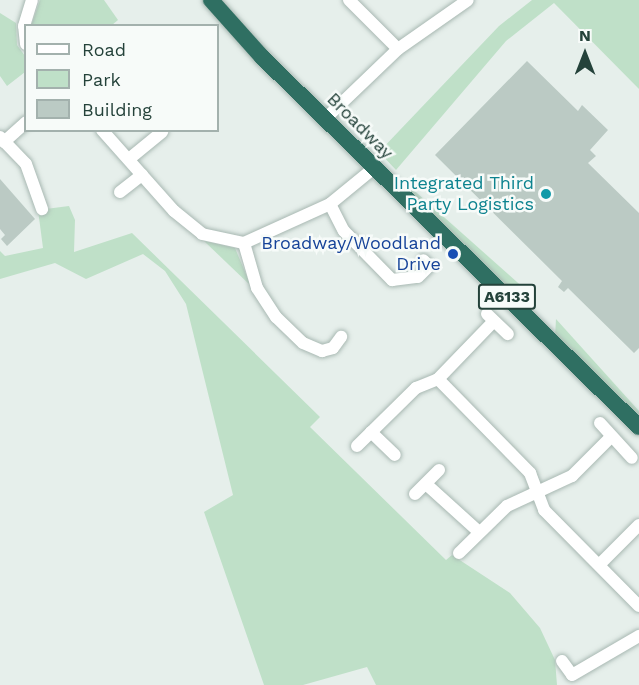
<!DOCTYPE html>
<style>
body{margin:0}
#map{position:relative;width:639px;height:685px;overflow:hidden;background:#e6efeb;font-family:"Work Sans",sans-serif}
div>[style]{position:absolute}
[style*='--x']{left:calc(var(--x)*1px);top:calc(var(--y)*1px);width:calc(var(--w)*1px);rotate:calc(var(--a)*1deg)}
.green>*{inset:0;background:#bfe0c8}
.building>*{inset:0;background:#bbcac4}
.roads{filter:drop-shadow(0 0 2px #a8b8b2) drop-shadow(0 0 2px #a8b8b2)}
.minor>*{height:12px;margin:-6px;padding:0 6px;transform-origin:6px;border-radius:6px;background:#fff}
.highway>*{height:16px;margin:-8px;padding:0 8px;transform-origin:8px;border-radius:8px;background:#2f6f62}
.dots>*{width:16px;height:16px;translate:-50% -50%;box-sizing:border-box;border:3px solid #f7fbf9;border-radius:50%}
span{translate:-50% -50%;white-space:nowrap;text-align:center;line-height:1.15;-webkit-text-stroke:5px #f7fbf9;paint-order:stroke}
.shield-label span{padding:2px 4px;background:#f7fbf9;border:2px solid;border-radius:4px;-webkit-text-stroke-width:0}
.shield-label{font-size:16px;color:#24423a;font-weight:700}
.street-label{font-size:18px;color:#24423a}
.culture-label{font-size:18px;color:#0d838f}
.right{translate:-100% -50%;text-align:right}
.transit-label{font-size:18px;color:#164399}
.legend{position:absolute;left:24px;top:24px;width:195px;height:108px;box-sizing:border-box;background:#f7fbf9;border:2px solid #a3b1ad;margin:0;padding:8px 10px;list-style:none;font-size:18px;color:#24423a}
.legend li{display:flex;align-items:center;gap:12px;height:30px}
.legend b{width:30px;border:2px solid #a3b1ad}
.north{position:absolute;left:555px;top:24px;width:60px;height:60px;-webkit-text-stroke:4px #f7fbf9;paint-order:stroke;rotate:0deg;font-size:16px;font-weight:700;line-height:24px;text-align:center;color:#24423a}
.north::after{content:'';display:block;margin:auto;width:21px;height:27px;background:#24423a;clip-path:polygon(50% 0,100% 100%,50% 72%,0 100%)}
</style>
<div id="map">
<div class="green">
<i style="clip-path:polygon(40px 0,104px 0,118px 20px,112px 25px,31px 26px)"></i>
<i style="clip-path:polygon(532px 0,639px 0,639px 89px,554px 3px,506px 41px,396px 170px,379px 152px,499px 26px)"></i>
<i style="clip-path:polygon(0 13px,16px 23px,17px 45px,25px 56px,25px 72px,7px 86px,0 76px)"></i>
<i style="clip-path:polygon(399px 185px,409px 186px,535px 298px,521px 300px)"></i>
<i style="clip-path:polygon(69px 206px,75px 220px,74px 252px,132px 233px,320px 417px,310px 427px,446px 560px,452px 555px,510px 593px,540px 628px,555px 660px,557px 685px,376px 685px,367px 667px,303px 685px,264px 685px,204px 512px,233px 495px,186px 304px,165px 271px,143px 254px,86px 279px,55px 263px,0 279px,0 251px,5px 256px,43px 248px,38px 210px)"></i>
<i style="clip-path:polygon(204px 241px,235px 248px,251px 286px)"></i>
<i style="clip-path:polygon(556px 319px,639px 411px,639px 415px,555px 337px)"></i>
</div>
<div class="building">
<i style="clip-path:polygon(527px 61px,578px 111px,582px 105px,608px 130px,590px 150px,596px 156px,588px 163px,639px 213px,639px 348px,634px 353px,568px 288px,564px 292px,558px 287px,562px 281px,435px 155px)"></i>
<i style="clip-path:polygon(0 179px,35px 219px,7px 246px,1px 239px,5px 235px,0 229px)"></i>
</div>
<div class="roads">
<div class="minor">
<i style="--x:349;--y:0;--w:69;--a:45"></i>
<i style="--x:26;--y:44;--w:18;--a:-96"></i>
<i style="--x:24;--y:26;--w:27;--a:-73"></i>
<i style="--x:325;--y:119;--w:101;--a:-43.8"></i>
<i style="--x:398;--y:49;--w:85;--a:-35"></i>
<i style="--x:102;--y:130;--w:108;--a:48.4"></i>
<i style="--x:174;--y:211;--w:36;--a:39"></i>
<i style="--x:202;--y:234;--w:43;--a:12.1"></i>
<i style="--x:244;--y:243;--w:94;--a:-24.4"></i>
<i style="--x:330;--y:204;--w:57;--a:-39.3"></i>
<i style="--x:0;--y:137;--w:37;--a:46"></i>
<i style="--x:26;--y:164;--w:48;--a:70.4"></i>
<i style="--x:4;--y:142;--w:30;--a:-42"></i>
<i style="--x:129;--y:159;--w:43;--a:-39.3"></i>
<i style="--x:120;--y:192;--w:28;--a:-38"></i>
<i style="--x:330;--y:204;--w:30;--a:63"></i>
<i style="--x:344;--y:231;--w:69;--a:45.6"></i>
<i style="--x:392;--y:280;--w:26;--a:-7"></i>
<i style="--x:418;--y:277;--w:16;--a:-45"></i>
<i style="--x:429;--y:266;--w:8;--a:-135"></i>
<i style="--x:244;--y:243;--w:47;--a:73.9"></i>
<i style="--x:257;--y:288;--w:35;--a:57"></i>
<i style="--x:276;--y:317;--w:37;--a:44"></i>
<i style="--x:303;--y:343;--w:21;--a:23"></i>
<i style="--x:322;--y:351;--w:11;--a:-15"></i>
<i style="--x:333;--y:348;--w:14;--a:-54"></i>
<i style="--x:487;--y:314;--w:29;--a:44"></i>
<i style="--x:438;--y:379;--w:132;--a:45.6"></i>
<i style="--x:530;--y:473;--w:40;--a:69"></i>
<i style="--x:544;--y:510;--w:135;--a:45.3"></i>
<i style="--x:600;--y:423;--w:47;--a:47.6"></i>
<i style="--x:371;--y:432;--w:33;--a:44"></i>
<i style="--x:357;--y:446;--w:83;--a:-44.5"></i>
<i style="--x:416;--y:388;--w:24;--a:-22"></i>
<i style="--x:438;--y:379;--w:79;--a:-46"></i>
<i style="--x:426;--y:484;--w:70;--a:42.1"></i>
<i style="--x:415;--y:494;--w:34;--a:-45"></i>
<i style="--x:459;--y:553;--w:67;--a:-44.4"></i>
<i style="--x:507;--y:506;--w:72;--a:-24.8"></i>
<i style="--x:572;--y:476;--w:55;--a:-45"></i>
<i style="--x:600;--y:564;--w:55;--a:-45"></i>
<i style="--x:562;--y:661;--w:17;--a:54"></i>
<i style="--x:572;--y:675;--w:78;--a:-30.2"></i>
</div>
<div class="highway">
<i style="--x:211;--y:0;--w:76;--a:48.2"></i>
<i style="--x:262;--y:57;--w:528;--a:44.46"></i>
</div>
</div>
<div class="dots">
<i style="left:546px;top:194px;background:#0f9aa8"></i>
<i style="left:453px;top:254px;background:#1a4fb4"></i>
</div>
<div class="shield-label">
<span style="left:507px;top:297px">A6133</span>
</div>
<div class="street-label">
<span style="left:360px;top:126px;rotate:45deg">Broadway</span>
</div>
<div class="culture-label">
<span class="right" style="left:534px;top:194px">Integrated Third<br>Party Logistics</span>
</div>
<div class="transit-label">
<span class="right" style="left:441px;top:254px">Broadway/Woodland<br>Drive</span>
</div>
<ul class="legend">
<li><b style="height:8px;background:#fff"></b>Road</li>
<li><b style="height:16px;background:#bfe0c8"></b>Park</li>
<li><b style="height:16px;background:#bbcac4"></b>Building</li>
</ul>
<div class="north">N</div>
</div>
